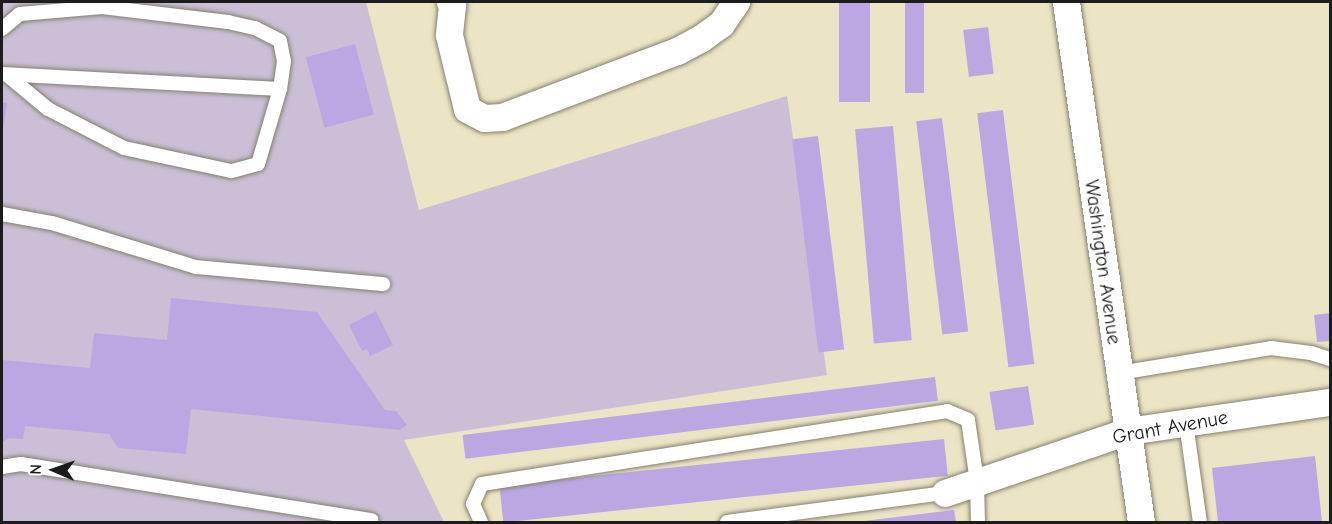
<!DOCTYPE html>
<style>
body{margin:0}
#map{position:relative;width:1332px;height:524px;overflow:hidden;background:#ebe4c5;font-family:"Comic Neue",sans-serif}
div>[style]{position:absolute}
[style*='--x']{left:calc(var(--x)*1px);top:calc(var(--y)*1px);width:calc(var(--w)*1px);rotate:calc(var(--a)*1deg)}
.industrial>*{inset:0;background:#cabfd6}
.building>*{inset:0;background:#bba8e3;transform-origin:0 0}
.roads{filter:drop-shadow(0 0 2px #848070) drop-shadow(0 0 2px #848070)}
.lane>*{height:14px;margin:-7px;padding:0 7px;transform-origin:7px;border-radius:7px;background:#fff}
.street>*{height:27px;margin:-13.5px;padding:0 13.5px;transform-origin:13.5px;border-radius:13.5px;background:#fff}
span{translate:-50% -50%;white-space:nowrap;text-align:center;line-height:1.15;-webkit-text-stroke:4.5px #fff;paint-order:stroke}
.street-label{font-size:20px;color:#1c1c1c}
.frame{position:absolute;inset:0;border:3px solid #1c1c1c;pointer-events:none}
.north{position:absolute;left:24px;top:440px;width:60px;height:60px;-webkit-text-stroke:4px #fff;paint-order:stroke;rotate:272deg;font-size:16px;font-weight:700;line-height:24px;text-align:center;color:#1c1c1c}
.north::after{content:'';display:block;margin:auto;width:21px;height:27px;background:#1c1c1c;clip-path:polygon(50% 0,100% 100%,50% 72%,0 100%)}
</style>
<div id="map">
<div class="industrial">
<i style="clip-path:polygon(2px 2px,366px 2px,419px 210px,787px 96px,827px 375px,404px 440px,444px 522px,2px 522px)"></i>
</div>
<div class="building">
<i style="left:839px;top:2px;width:31px;height:100px"></i>
<i style="left:905px;top:2px;width:19px;height:91px"></i>
<i style="left:988px;top:27px;width:47px;height:25px;rotate:83deg"></i>
<i style="left:355px;top:44px;width:73px;height:51px;rotate:75deg"></i>
<i style="clip-path:polygon(2px 102px,7px 103px,3px 130px,2px 130px)"></i>
<i style="left:1003px;top:110px;width:256px;height:26px;rotate:83deg"></i>
<i style="left:942px;top:118px;width:215px;height:26px;rotate:83deg"></i>
<i style="left:893px;top:126px;width:215px;height:38px;rotate:85deg"></i>
<i style="left:818px;top:136px;width:215px;height:26px;rotate:83deg"></i>
<i style="clip-path:polygon(171px 298px,317px 312px,385px 410px,396px 411px,407px 425px,400px 430px,191px 409px,186px 454px,118px 448px,109px 434px,25px 426px,23px 439px,9px 438px,2px 443px,2px 360px,90px 368px,94px 333px,167px 340px)"></i>
<i style="clip-path:polygon(376px 311px,393px 345px,370px 356px,367px 349px,362px 351px,349px 325px)"></i>
<i style="clip-path:polygon(1330px 313px,1330px 341px,1317px 342px,1314px 315px)"></i>
<i style="left:935px;top:377px;width:24px;height:476px;rotate:83deg"></i>
<i style="left:1028px;top:386px;width:39px;height:39px;rotate:81deg"></i>
<i style="left:944px;top:439px;width:37px;height:447px;rotate:84deg"></i>
<i style="clip-path:polygon(1315px 456px,1322px 522px,1218px 522px,1212px 468px)"></i>
<i style="clip-path:polygon(954px 510px,956px 522px,864px 522px,864px 521px)"></i>
</div>
<div class="roads">
<div class="lane">
<i style="--x:2;--y:29;--w:23;--a:-40"></i>
<i style="--x:20;--y:14;--w:82;--a:-4.9"></i>
<i style="--x:102;--y:7;--w:127;--a:6.8"></i>
<i style="--x:228;--y:22;--w:28;--a:13"></i>
<i style="--x:255;--y:28;--w:28;--a:27"></i>
<i style="--x:280;--y:41;--w:20;--a:79"></i>
<i style="--x:284;--y:61;--w:28;--a:98"></i>
<i style="--x:2;--y:74;--w:278;--a:3.1"></i>
<i style="--x:280;--y:89;--w:78;--a:106.3"></i>
<i style="--x:258;--y:164;--w:28;--a:165"></i>
<i style="--x:231;--y:171;--w:109;--a:-167.9"></i>
<i style="--x:124;--y:148;--w:85;--a:-152.8"></i>
<i style="--x:48;--y:109;--w:53;--a:-140.3"></i>
<i style="--x:2;--y:214;--w:51;--a:10.2"></i>
<i style="--x:52;--y:223;--w:151;--a:17"></i>
<i style="--x:196;--y:267;--w:188;--a:5.2"></i>
<i style="--x:1119;--y:373;--w:154;--a:-9.3"></i>
<i style="--x:1271;--y:348;--w:40;--a:7.1"></i>
<i style="--x:1311;--y:353;--w:20;--a:18"></i>
<i style="--x:1186;--y:423;--w:100;--a:82"></i>
<i style="--x:2;--y:467;--w:19;--a:-9"></i>
<i style="--x:21;--y:464;--w:355;--a:9.1"></i>
<i style="--x:481;--y:522;--w:20;--a:-114"></i>
<i style="--x:473;--y:504;--w:22;--a:-66"></i>
<i style="--x:482;--y:484;--w:471;--a:-8.9"></i>
<i style="--x:947;--y:411;--w:23;--a:23"></i>
<i style="--x:968;--y:420;--w:63;--a:81.7"></i>
<i style="--x:977;--y:482;--w:40;--a:88.6"></i>
<i style="--x:727;--y:522;--w:220;--a:-7.6"></i>
</div>
<div class="street">
<i style="--x:450;--y:2;--w:4;--a:56"></i>
<i style="--x:452;--y:5;--w:30;--a:96"></i>
<i style="--x:449;--y:35;--w:76;--a:76.3"></i>
<i style="--x:467;--y:109;--w:19;--a:28"></i>
<i style="--x:484;--y:118;--w:18;--a:-3"></i>
<i style="--x:502;--y:117;--w:187;--a:-20.7"></i>
<i style="--x:677;--y:51;--w:26;--a:-28"></i>
<i style="--x:700;--y:39;--w:26;--a:-36"></i>
<i style="--x:721;--y:24;--w:27;--a:-56"></i>
<i style="--x:1066;--y:2;--w:525;--a:81.79"></i>
<i style="--x:945;--y:493;--w:193;--a:-18.7"></i>
<i style="--x:1128;--y:431;--w:204;--a:-8.2"></i>
</div>
</div>
<div class="street-label">
<span style="left:1103px;top:262px;rotate:82deg">Washington Avenue</span>
<span style="left:1170px;top:427px;rotate:-10deg">Grant Avenue</span>
</div>
<div class="frame"></div>
<div class="north">N</div>
</div>
